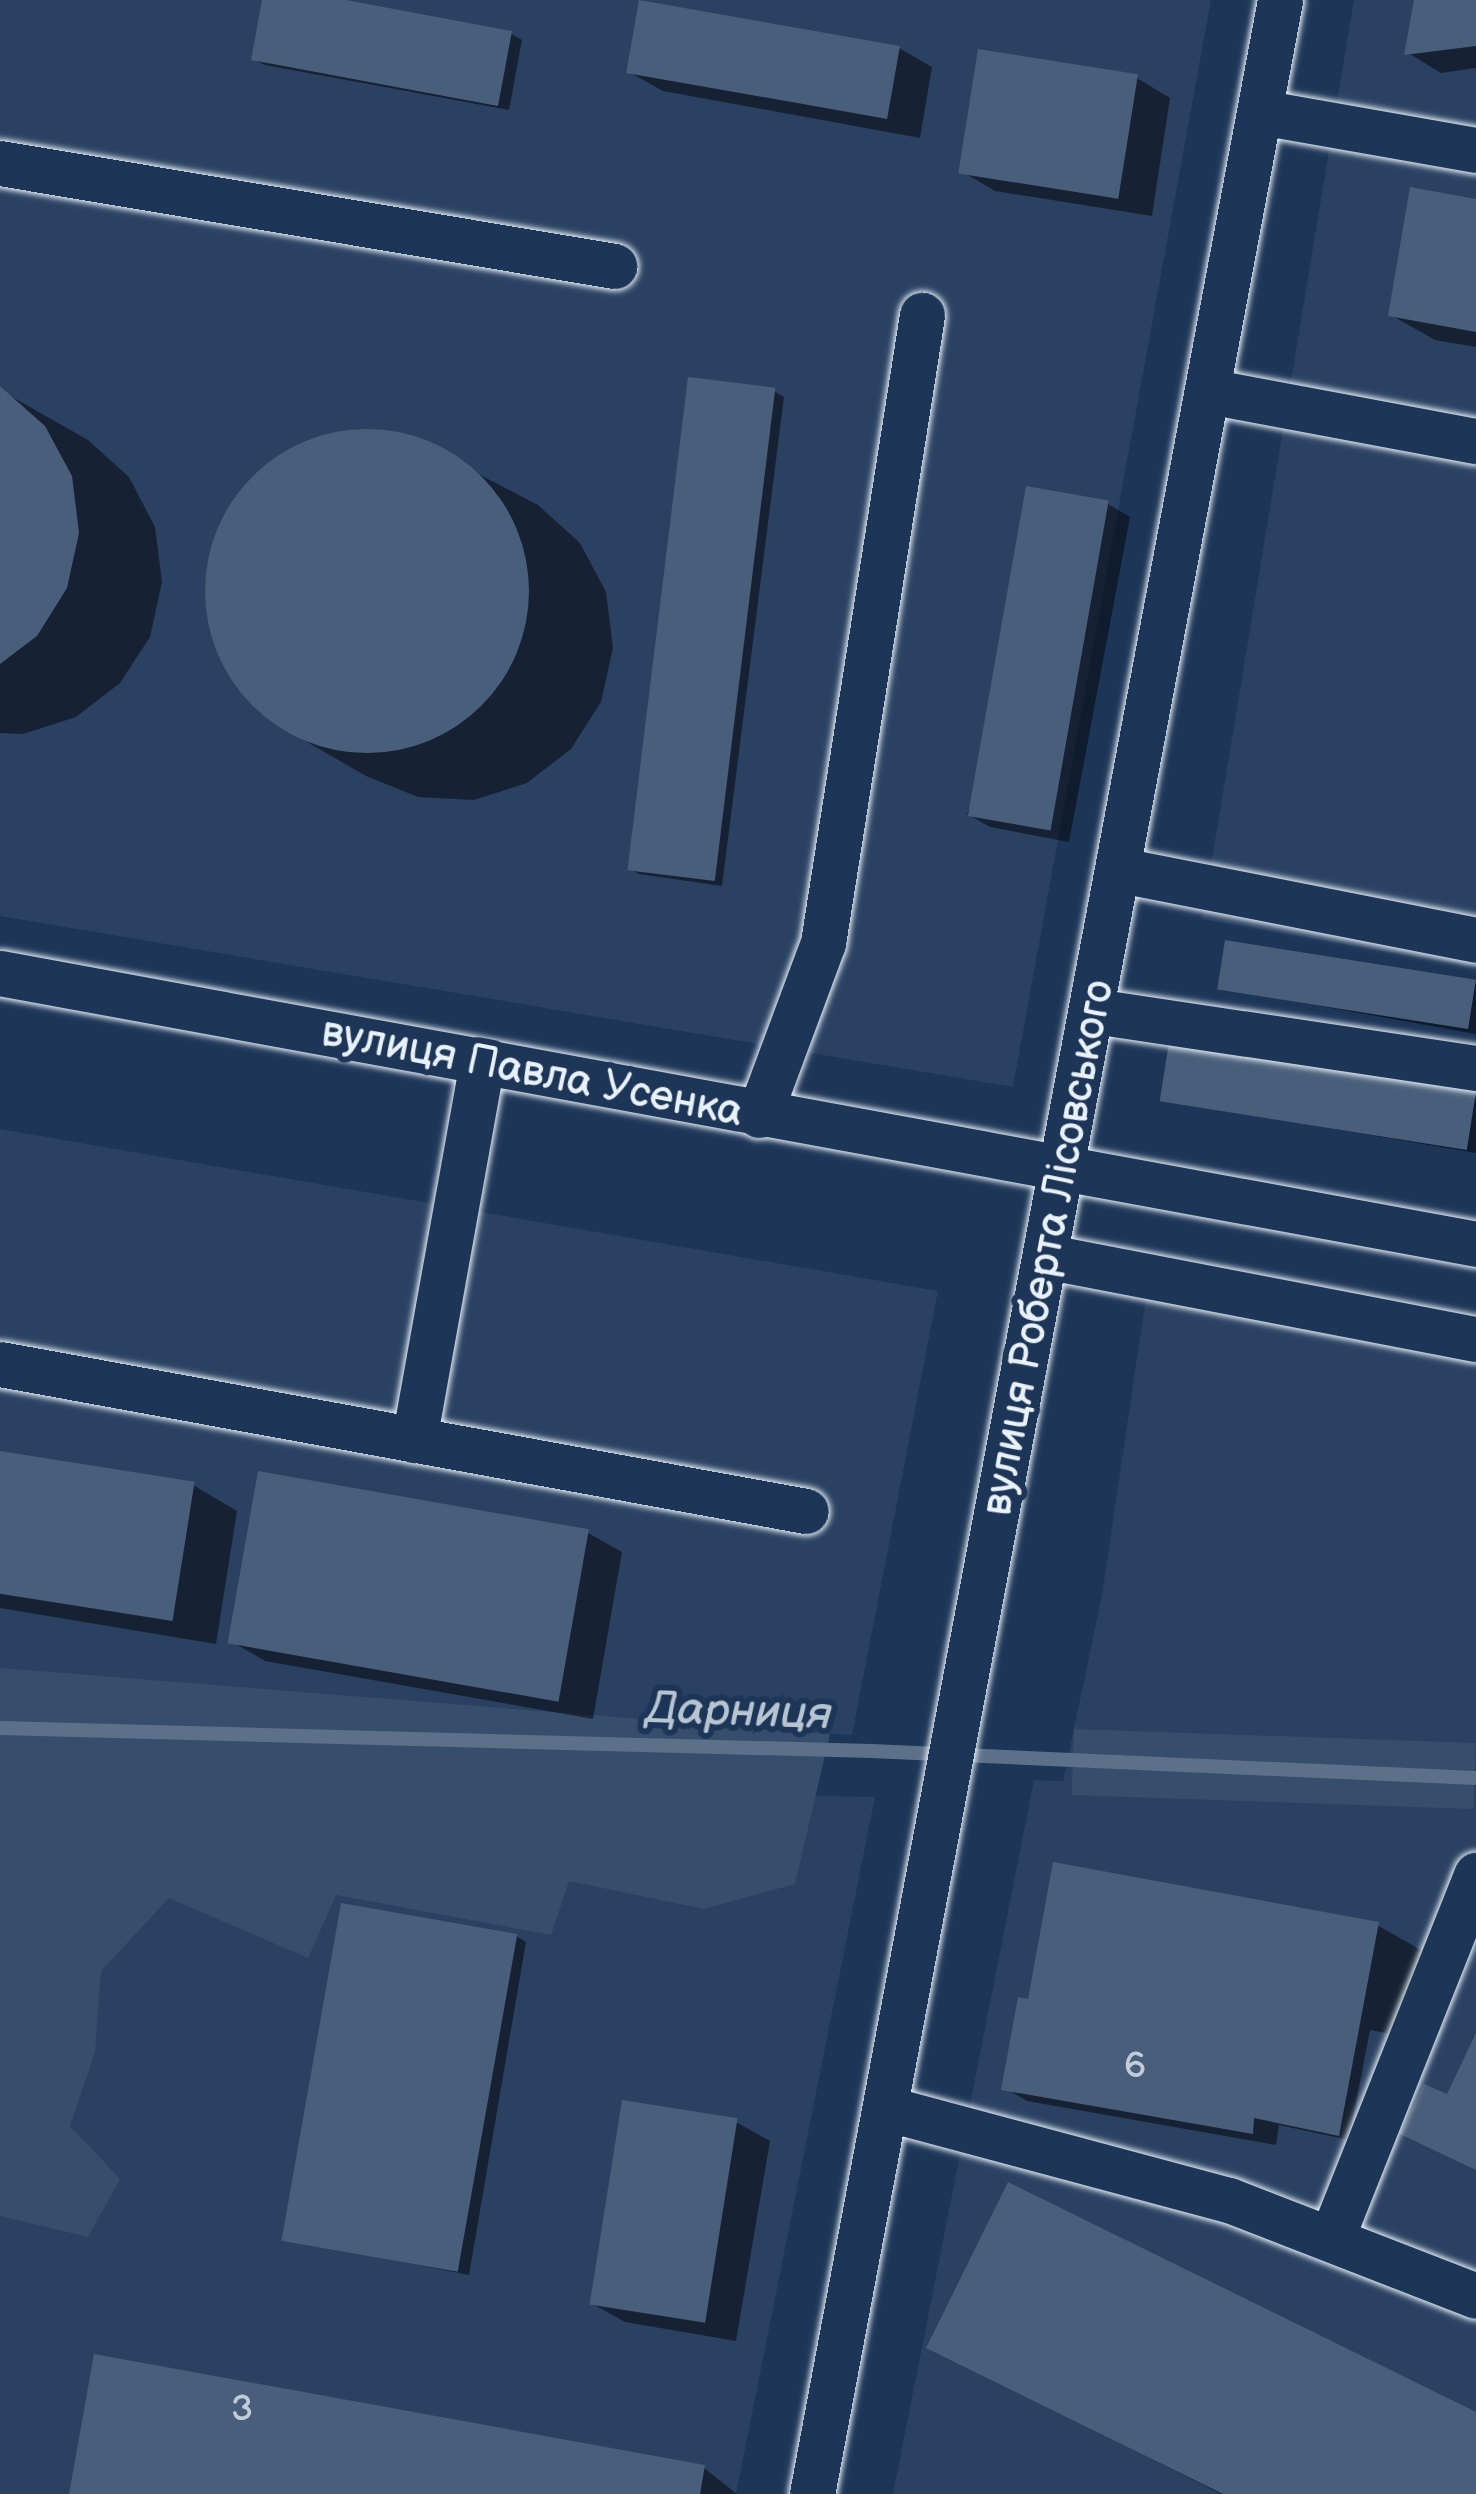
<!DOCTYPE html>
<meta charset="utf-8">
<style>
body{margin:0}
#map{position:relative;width:1476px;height:2494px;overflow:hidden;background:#1d3557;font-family:"Balsamiq Sans",sans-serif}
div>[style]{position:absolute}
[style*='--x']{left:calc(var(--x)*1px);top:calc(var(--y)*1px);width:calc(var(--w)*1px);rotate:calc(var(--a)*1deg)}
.built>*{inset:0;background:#2a4162}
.green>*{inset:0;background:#374d6c;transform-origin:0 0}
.shadow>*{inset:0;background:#0007}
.stream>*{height:14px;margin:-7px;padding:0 7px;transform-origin:7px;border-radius:7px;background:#5d7089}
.building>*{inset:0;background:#495e7a;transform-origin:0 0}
.round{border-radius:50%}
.roads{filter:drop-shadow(0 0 3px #e8f1f8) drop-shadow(0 0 3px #e8f1f8)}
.minor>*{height:45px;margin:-22.5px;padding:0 22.5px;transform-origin:22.5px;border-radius:22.5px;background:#1d3557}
span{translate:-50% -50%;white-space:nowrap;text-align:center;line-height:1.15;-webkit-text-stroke:12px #1d3557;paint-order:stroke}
.number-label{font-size:36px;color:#c0ccd8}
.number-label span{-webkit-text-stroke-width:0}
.street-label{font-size:42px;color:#e8f1f8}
.water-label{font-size:45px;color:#b7c4d1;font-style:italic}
</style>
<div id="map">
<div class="built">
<i style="clip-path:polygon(0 0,1211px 0,1013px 1087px,0 916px)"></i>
<i style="clip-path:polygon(1354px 0,1476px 0,1476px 967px,1202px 919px)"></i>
<i style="clip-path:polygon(0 1129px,938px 1291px,852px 1735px,0 1687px)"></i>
<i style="clip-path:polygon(1146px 1297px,1476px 1354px,1476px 2494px,893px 2494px,1034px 1780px,1063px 1781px,1102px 1595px)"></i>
<i style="clip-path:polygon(0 1779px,875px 1797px,736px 2494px,0 2494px)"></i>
</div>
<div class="green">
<i style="clip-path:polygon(0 1668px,830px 1734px,795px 1884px,704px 1909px,569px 1881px,551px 1935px,336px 1895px,308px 1958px,169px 1898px,101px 1971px,95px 2052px,70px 2126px,120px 2179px,88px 2237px,0 2216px)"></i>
<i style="left:1074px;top:1729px;width:402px;height:66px;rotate:2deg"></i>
</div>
<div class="shadow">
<i style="clip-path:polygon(265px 0,329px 0,511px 34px,522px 40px,509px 110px,265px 65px,254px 59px)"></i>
<i style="clip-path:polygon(1417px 0,1476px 0,1476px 68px,1441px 73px,1408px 53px)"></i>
<i style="clip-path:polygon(899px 48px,932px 67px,920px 138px,663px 91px,629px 72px)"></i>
<i style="clip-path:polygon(1137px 78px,1170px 98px,1152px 216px,995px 191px,961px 171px)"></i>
<i style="clip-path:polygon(1476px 202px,1476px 347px,1435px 340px,1391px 315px)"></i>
<i style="clip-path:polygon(0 390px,88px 440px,129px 477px,155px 527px,162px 582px,150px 637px,120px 683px,76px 717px,23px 734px,0 733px)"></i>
<i style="clip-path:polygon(774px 391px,784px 397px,722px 886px,639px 874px,628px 868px)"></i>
<i style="clip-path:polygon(346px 432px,402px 434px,538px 505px,580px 543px,606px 592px,613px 648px,601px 702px,571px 749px,527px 783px,474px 800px,418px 797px,366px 776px,281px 727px,240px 689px,214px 639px,206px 584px,219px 530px,248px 483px,293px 449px)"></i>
<i style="clip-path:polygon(1108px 504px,1130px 517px,1069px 842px,990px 827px,967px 814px)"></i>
<i style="clip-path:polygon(1476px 984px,1476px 1034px,1220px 988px)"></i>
<i style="clip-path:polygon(1476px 1093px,1476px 1153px,1163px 1100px)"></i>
<i style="clip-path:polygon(0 1454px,193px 1485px,237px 1511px,216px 1644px,0 1608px)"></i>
<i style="clip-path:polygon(588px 1533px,622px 1552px,593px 1719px,265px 1661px,232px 1642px)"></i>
<i style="clip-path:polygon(1377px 1925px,1421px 1950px,1406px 2037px,1370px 2030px,1349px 2140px,1279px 2125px,1276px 2145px,1027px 2101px,1005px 2088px,1043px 2005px)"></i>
<i style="clip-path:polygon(516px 1936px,526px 1942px,469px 2275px,287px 2239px)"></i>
<i style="clip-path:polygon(736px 2122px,770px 2141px,736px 2341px,625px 2322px,591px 2303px)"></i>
<i style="clip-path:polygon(930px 2347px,1476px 2415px,1476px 2494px,1221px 2494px)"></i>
<i style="clip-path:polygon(704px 2468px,737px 2494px,72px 2494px)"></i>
</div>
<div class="stream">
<i style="--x:0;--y:1728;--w:871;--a:1.51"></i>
<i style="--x:871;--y:1751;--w:606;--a:2.56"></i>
</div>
<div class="building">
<i style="clip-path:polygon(262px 0,346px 0,512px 31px,498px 106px,251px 60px)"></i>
<i style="left:639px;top:0;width:265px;height:74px;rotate:10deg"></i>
<i style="clip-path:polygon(1414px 0,1476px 0,1476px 46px,1404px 55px)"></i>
<i style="left:978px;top:49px;width:162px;height:126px;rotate:9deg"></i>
<i style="clip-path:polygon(1410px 187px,1476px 199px,1476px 332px,1388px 316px)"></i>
<i style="left:688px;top:377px;width:88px;height:497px;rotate:7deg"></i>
<i style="clip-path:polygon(0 386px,45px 426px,72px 476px,79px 533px,67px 588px,37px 636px,0 664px)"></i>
<i class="round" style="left:205px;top:429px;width:324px;height:324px"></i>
<i style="left:1026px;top:486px;width:84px;height:335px;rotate:10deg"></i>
<i style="left:1225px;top:940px;width:254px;height:50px;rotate:9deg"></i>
<i style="left:1169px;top:1042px;width:311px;height:60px;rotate:9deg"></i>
<i style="left:0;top:1451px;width:197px;height:141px;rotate:9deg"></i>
<i style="left:258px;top:1471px;width:336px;height:175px;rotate:10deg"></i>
<i style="clip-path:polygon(1053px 1862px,1379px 1922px,1339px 2136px,1254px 2118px,1253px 2134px,1001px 2090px,1018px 1997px,1028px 1999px)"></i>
<i style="left:341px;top:1903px;width:179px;height:343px;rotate:10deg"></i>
<i style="clip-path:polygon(1476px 2033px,1476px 2170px,1400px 2134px,1424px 2084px,1447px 2094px)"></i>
<i style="left:622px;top:2100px;width:117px;height:207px;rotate:9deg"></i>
<i style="clip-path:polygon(1008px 2182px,1476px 2412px,1476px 2494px,1223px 2494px,926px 2348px)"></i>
<i style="clip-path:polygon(94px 2354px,705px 2465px,700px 2494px,69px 2494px)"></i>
</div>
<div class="roads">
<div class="minor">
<i style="--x:1260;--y:112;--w:219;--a:10"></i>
<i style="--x:0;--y:163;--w:623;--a:9.52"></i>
<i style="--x:1208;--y:391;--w:273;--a:10.6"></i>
<i style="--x:1120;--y:870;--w:363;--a:11.1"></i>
<i style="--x:0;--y:973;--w:1501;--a:10.4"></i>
<i style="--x:1094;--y:1011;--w:386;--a:8.5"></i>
<i style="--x:759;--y:1115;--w:184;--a:-69.6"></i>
<i style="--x:823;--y:943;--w:636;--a:-81.04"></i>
<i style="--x:1049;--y:1257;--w:435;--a:10.9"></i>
<i style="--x:0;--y:1364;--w:819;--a:10.34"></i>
<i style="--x:414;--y:1440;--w:383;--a:-79.8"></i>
<i style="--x:889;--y:2109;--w:352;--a:15"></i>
<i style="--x:1229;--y:2200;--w:265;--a:21.2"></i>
<i style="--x:1332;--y:2237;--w:390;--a:-68.3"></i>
<i style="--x:812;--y:2494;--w:2538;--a:-79.37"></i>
</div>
</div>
<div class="number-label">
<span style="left:1135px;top:2067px">6</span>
<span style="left:242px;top:2410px">3</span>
</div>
<div class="street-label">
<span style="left:532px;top:1073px;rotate:11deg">вулиця Павла Усенка</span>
<span style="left:1049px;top:1248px;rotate:-79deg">вулиця Роберта Лісовського</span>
</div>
<div class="water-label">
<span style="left:739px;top:1712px;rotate:2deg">Дарниця</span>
</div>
</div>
